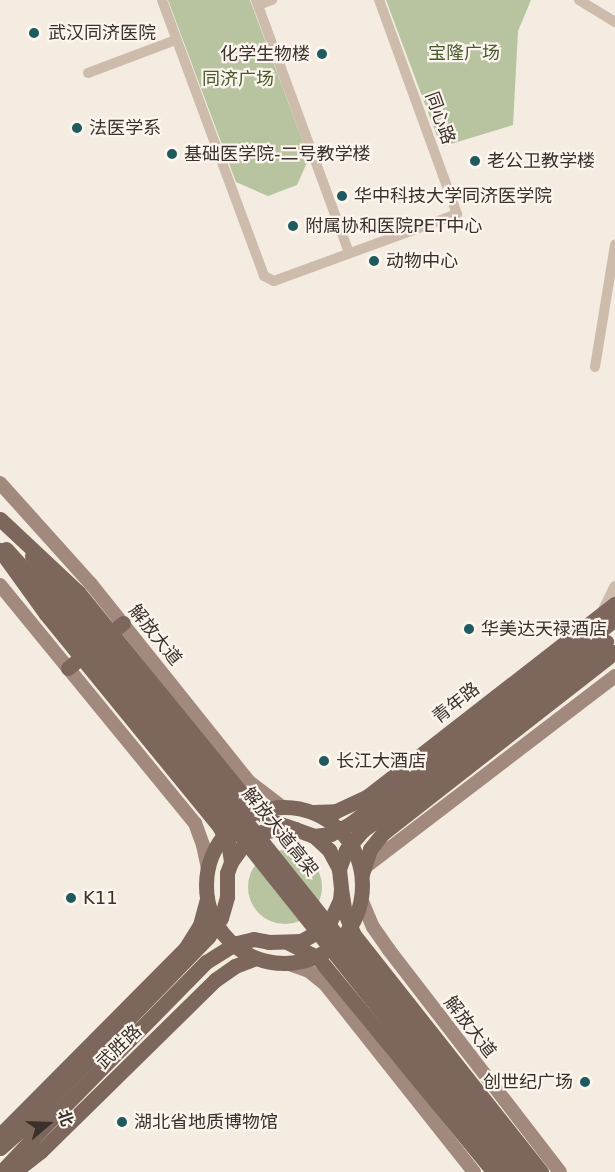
<!DOCTYPE html>
<meta charset="utf-8">
<style>
body{margin:0}
#map{position:relative;width:615px;height:1172px;overflow:hidden;background:#f4ebe1;font-family:"DejaVu Sans","Noto Sans SC",sans-serif}
div>[style]{position:absolute}
[style*='--x']{left:calc(var(--x)*1px);top:calc(var(--y)*1px);width:calc(var(--w)*1px);rotate:calc(var(--a)*1deg)}
.green>*{inset:0;background:#b8c4a0}
.round{border-radius:50%}
.minor>*{height:10px;margin:-5px;padding:0 5px;transform-origin:5px;border-radius:5px;background:#cdbbac}
.tertiary>*{height:12px;margin:-6px;padding:0 6px;transform-origin:6px;border-radius:6px;background:#cdbbac}
.secondary>*{height:14px;margin:-7px;padding:0 7px;transform-origin:7px;border-radius:7px;background:#a18a7d}
.primary>*{height:15px;margin:-7.5px;padding:0 7.5px;transform-origin:7.5px;border-radius:7.5px;background:#7d675c}
.primary>.ring{margin:-7.5px;padding:0;box-sizing:content-box;background:none;border:15px solid #7d675c;border-radius:50%}
.primary-bridge>*{height:15px;margin:-7.5px;padding:0 7.5px;transform-origin:7.5px;border-radius:7.5px;background:#7d675c}
.dots>*{width:16px;height:16px;translate:-50% -50%;box-sizing:border-box;border:3px solid #fbf5ee;border-radius:50%}
span{translate:-50% -50%;white-space:nowrap;text-align:center;line-height:1.15;-webkit-text-stroke:4.5px #fbf5ee;paint-order:stroke}
.poi-label{font-size:18px;color:#3b302b}
.left{translate:0 -50%;text-align:left}
.right{translate:-100% -50%;text-align:right}
.park-label{font-size:18px;color:#4a5a2e}
.street-label{font-size:18px;color:#3b302b}
.north{position:absolute;left:18px;top:1094px;width:60px;height:60px;-webkit-text-stroke:4px #fbf5ee;paint-order:stroke;rotate:71deg;font-size:16px;font-weight:700;line-height:24px;text-align:center;color:#3b302b}
.north::after{content:'';display:block;margin:auto;width:21px;height:27px;background:#3b302b;clip-path:polygon(50% 0,100% 100%,50% 72%,0 100%)}
</style>
<div id="map">
<div class="green">
<i style="clip-path:polygon(168px 0,250px 0,309px 158px,297px 185px,268px 196px,236px 182px)"></i>
<i style="clip-path:polygon(386px 0,531px 0,518px 31px,513px 125px,441px 147px)"></i>
<i class="round" style="left:248px;top:850px;width:74px;height:74px"></i>
</div>
<div class="minor">
<i style="--x:162;--y:0;--w:294;--a:69.7"></i>
<i style="--x:264;--y:276;--w:11;--a:27"></i>
<i style="--x:274;--y:281;--w:195;--a:-20.1"></i>
<i style="--x:457;--y:214;--w:228;--a:-110"></i>
<i style="--x:256;--y:0;--w:270;--a:69.8"></i>
<i style="--x:579;--y:0;--w:42;--a:31.4"></i>
<i style="--x:258;--y:5;--w:15;--a:-20"></i>
<i style="--x:88;--y:73;--w:94;--a:-20.6"></i>
<i style="--x:595;--y:367;--w:124;--a:-80.7"></i>
</div>
<div class="tertiary">
<i style="--x:603;--y:612;--w:28;--a:-64"></i>
</div>
<div class="secondary">
<i style="--x:0;--y:483;--w:136;--a:48"></i>
<i style="--x:91;--y:584;--w:252;--a:51.4"></i>
<i style="--x:248;--y:781;--w:43;--a:37.4"></i>
<i style="--x:0;--y:585;--w:308;--a:50.7"></i>
<i style="--x:195;--y:823;--w:23;--a:70"></i>
<i style="--x:203;--y:845;--w:25;--a:78"></i>
<i style="--x:364;--y:868;--w:316;--a:-37.4"></i>
<i style="--x:361;--y:899;--w:30;--a:67"></i>
<i style="--x:373;--y:927;--w:28;--a:55"></i>
<i style="--x:389;--y:950;--w:280;--a:52.4"></i>
<i style="--x:286;--y:963;--w:24;--a:19"></i>
<i style="--x:309;--y:971;--w:21;--a:39"></i>
<i style="--x:325;--y:984;--w:240;--a:51.6"></i>
</div>
<div class="primary">
<i style="--x:6;--y:549;--w:73;--a:47.8"></i>
<i style="--x:32;--y:556;--w:51;--a:49.8"></i>
<i style="--x:600;--y:631;--w:19;--a:-39"></i>
<i style="--x:68;--y:668;--w:71;--a:-39.3"></i>
<i class="ring" style="left:206px;top:807px;width:141px;height:141px"></i>
<i style="--x:313;--y:812;--w:23;--a:-2"></i>
<i style="--x:336;--y:811;--w:35;--a:-25"></i>
<i style="--x:368;--y:796;--w:313;--a:-37.9"></i>
<i style="--x:362;--y:874;--w:26;--a:-72"></i>
<i style="--x:370;--y:849;--w:21;--a:-51"></i>
<i style="--x:383;--y:833;--w:294;--a:-38"></i>
<i style="--x:227;--y:897;--w:24;--a:-90"></i>
<i style="--x:227;--y:873;--w:12;--a:-70"></i>
<i style="--x:231;--y:862;--w:22;--a:-54"></i>
<i style="--x:244;--y:844;--w:22;--a:-34"></i>
<i style="--x:262;--y:832;--w:22;--a:-10"></i>
<i style="--x:284;--y:828;--w:11;--a:5"></i>
<i style="--x:295;--y:829;--w:20;--a:20"></i>
<i style="--x:314;--y:836;--w:21;--a:43"></i>
<i style="--x:329;--y:850;--w:21;--a:62"></i>
<i style="--x:339;--y:869;--w:20;--a:84"></i>
<i style="--x:341;--y:889;--w:11;--a:95"></i>
<i style="--x:340;--y:900;--w:23;--a:115"></i>
<i style="--x:330;--y:921;--w:13;--a:135"></i>
<i style="--x:321;--y:930;--w:23;--a:151"></i>
<i style="--x:301;--y:941;--w:32;--a:178"></i>
<i style="--x:0;--y:1135;--w:262;--a:-45.2"></i>
<i style="--x:185;--y:949;--w:28;--a:-58"></i>
<i style="--x:200;--y:925;--w:27;--a:-75"></i>
<i style="--x:0;--y:1148;--w:28;--a:-41"></i>
<i style="--x:1;--y:1172;--w:47;--a:-46.7"></i>
<i style="--x:14;--y:1172;--w:34;--a:-38"></i>
<i style="--x:41;--y:1151;--w:244;--a:-44.5"></i>
<i style="--x:215;--y:980;--w:24;--a:-35"></i>
<i style="--x:235;--y:966;--w:22;--a:-21"></i>
</div>
<div class="primary-bridge">
<i style="--x:0;--y:519;--w:107;--a:43.1"></i>
<i style="--x:78;--y:592;--w:273;--a:50.9"></i>
<i style="--x:250;--y:804;--w:25;--a:40"></i>
<i style="--x:269;--y:820;--w:28;--a:19"></i>
<i style="--x:0;--y:550;--w:79;--a:54.3"></i>
<i style="--x:46;--y:614;--w:274;--a:50.8"></i>
<i style="--x:219;--y:826;--w:18;--a:61"></i>
<i style="--x:228;--y:842;--w:20;--a:81"></i>
<i style="--x:65;--y:595;--w:739;--a:51.38"></i>
<i style="--x:55;--y:603;--w:728;--a:51.41"></i>
<i style="--x:314;--y:836;--w:17;--a:-7"></i>
<i style="--x:331;--y:834;--w:21;--a:-28"></i>
<i style="--x:350;--y:824;--w:316;--a:-37.7"></i>
<i style="--x:339;--y:869;--w:20;--a:-70"></i>
<i style="--x:346;--y:850;--w:25;--a:-50"></i>
<i style="--x:362;--y:831;--w:309;--a:-37.8"></i>
<i style="--x:341;--y:889;--w:24;--a:81"></i>
<i style="--x:345;--y:913;--w:24;--a:68"></i>
<i style="--x:354;--y:935;--w:302;--a:51.7"></i>
<i style="--x:289;--y:943;--w:33;--a:27"></i>
<i style="--x:318;--y:958;--w:277;--a:50.6"></i>
<i style="--x:21;--y:1130;--w:269;--a:-45.9"></i>
<i style="--x:208;--y:937;--w:23;--a:-56"></i>
<i style="--x:221;--y:918;--w:22;--a:-74"></i>
<i style="--x:33;--y:1138;--w:247;--a:-45.5"></i>
<i style="--x:206;--y:962;--w:36;--a:-32"></i>
<i style="--x:237;--y:943;--w:17;--a:-13"></i>
<i style="--x:254;--y:939;--w:15;--a:11"></i>
</div>
<div class="dots">
<i style="left:34px;top:33px;background:#1f5a5e"></i>
<i style="left:322px;top:54px;background:#1f5a5e"></i>
<i style="left:77px;top:128px;background:#1f5a5e"></i>
<i style="left:172px;top:154px;background:#1f5a5e"></i>
<i style="left:475px;top:161px;background:#1f5a5e"></i>
<i style="left:342px;top:196px;background:#1f5a5e"></i>
<i style="left:293px;top:226px;background:#1f5a5e"></i>
<i style="left:374px;top:261px;background:#1f5a5e"></i>
<i style="left:469px;top:629px;background:#1f5a5e"></i>
<i style="left:324px;top:761px;background:#1f5a5e"></i>
<i style="left:71px;top:898px;background:#1f5a5e"></i>
<i style="left:585px;top:1082px;background:#1f5a5e"></i>
<i style="left:122px;top:1122px;background:#1f5a5e"></i>
</div>
<div class="poi-label">
<span class="left" style="left:48px;top:33px">武汉同济医院</span>
<span class="right" style="left:310px;top:54px">化学生物楼</span>
<span class="left" style="left:89px;top:128px">法医学系</span>
<span class="left" style="left:184px;top:154px">基础医学院-二号教学楼</span>
<span class="left" style="left:487px;top:161px">老公卫教学楼</span>
<span class="left" style="left:354px;top:196px">华中科技大学同济医学院</span>
<span class="left" style="left:305px;top:226px">附属协和医院PET中心</span>
<span class="left" style="left:386px;top:261px">动物中心</span>
<span class="left" style="left:481px;top:629px">华美达天禄酒店</span>
<span class="left" style="left:336px;top:761px">长江大酒店</span>
<span class="left" style="left:83px;top:898px">K11</span>
<span class="right" style="left:573px;top:1082px">创世纪广场</span>
<span class="left" style="left:134px;top:1122px">湖北省地质博物馆</span>
</div>
<div class="park-label">
<span style="left:464px;top:53px">宝隆广场</span>
<span style="left:238px;top:79px">同济广场</span>
</div>
<div class="street-label">
<span style="left:440px;top:118px;rotate:70deg">同心路</span>
<span style="left:155px;top:635px;rotate:51deg">解放大道</span>
<span style="left:456px;top:703px;rotate:-38deg">青年路</span>
<span style="left:280px;top:832px;rotate:51deg">解放大道高架</span>
<span style="left:470px;top:1027px;rotate:52deg">解放大道</span>
<span style="left:119px;top:1047px;rotate:-44deg">武胜路</span>
</div>
<div class="north">北</div>
</div>
